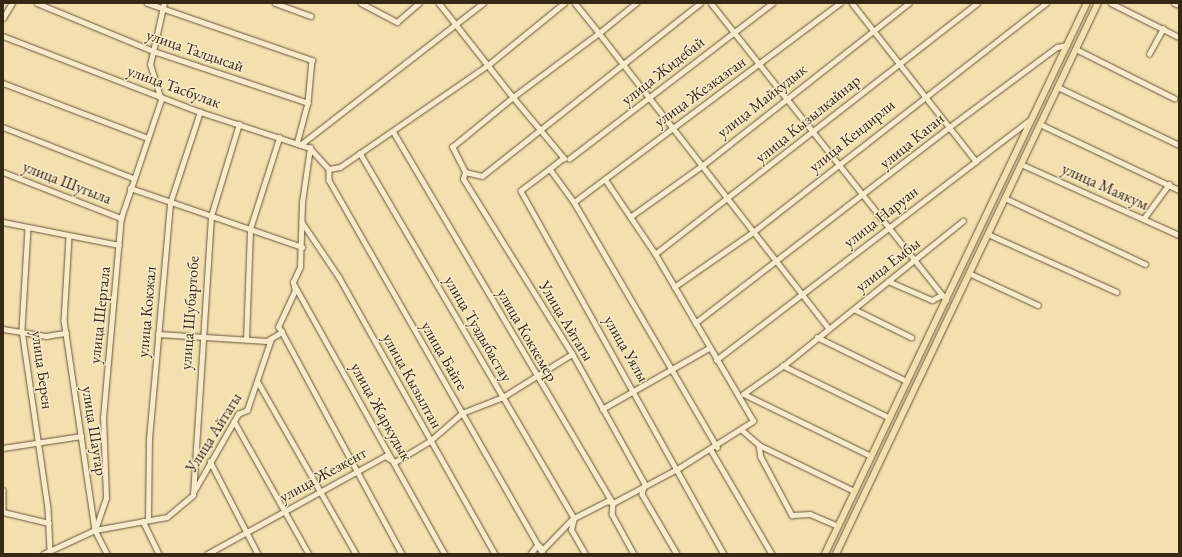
<!DOCTYPE html>
<meta charset="utf-8">
<style>
body{margin:0}
#map{position:relative;width:1182px;height:557px;overflow:hidden;background:#f4dfae;font-family:"EB Garamond",serif}
div>[style]{position:absolute}
[style*='--x']{left:calc(var(--x)*1px);top:calc(var(--y)*1px);width:calc(var(--w)*1px);rotate:calc(var(--a)*1deg)}
.roads{filter:drop-shadow(0 0 1px #66553b) drop-shadow(0 0 1px #66553b)}
.minor>*{height:4.5px;margin:-2.25px;padding:0 2.25px;transform-origin:2.25px;border-radius:2.25px;background:#f8eaca}
.major>*{height:5.5px;margin:-2.75px;padding:0 2.75px;transform-origin:2.75px;border-radius:2.75px;background:#f4dfae}
span{translate:-50% -50%;white-space:nowrap;text-align:center;line-height:1.15;-webkit-text-stroke:3px #f8eaca;paint-order:stroke}
.street-label{font-size:16px;color:#372715}
.frame{position:absolute;inset:0;border:4px solid #372715;pointer-events:none}
</style>
<div id="map">
<div class="roads">
<div class="minor">
<i style="--x:37;--y:3;--w:129;--a:22.4"></i>
<i style="--x:156;--y:52;--w:160;--a:18.5"></i>
<i style="--x:308;--y:103;--w:42;--a:105"></i>
<i style="--x:147;--y:3;--w:175;--a:19.1"></i>
<i style="--x:312;--y:60;--w:43;--a:95.3"></i>
<i style="--x:275;--y:3;--w:38;--a:20"></i>
<i style="--x:361;--y:3;--w:41;--a:27.8"></i>
<i style="--x:397;--y:22;--w:29;--a:-41"></i>
<i style="--x:439;--y:3;--w:120;--a:51.8"></i>
<i style="--x:513;--y:97;--w:107;--a:-36.7"></i>
<i style="--x:599;--y:33;--w:374;--a:52.1"></i>
<i style="--x:575;--y:3;--w:38;--a:51"></i>
<i style="--x:599;--y:33;--w:48;--a:-39"></i>
<i style="--x:711;--y:3;--w:379;--a:51.6"></i>
<i style="--x:852;--y:3;--w:201;--a:51.9"></i>
<i style="--x:976;--y:161;--w:69;--a:-37.4"></i>
<i style="--x:1111;--y:3;--w:76;--a:26.6"></i>
<i style="--x:1174;--y:3;--w:5;--a:22"></i>
<i style="--x:3;--y:18;--w:17;--a:-59"></i>
<i style="--x:3;--y:36;--w:211;--a:21.1"></i>
<i style="--x:200;--y:112;--w:116;--a:18.1"></i>
<i style="--x:310;--y:148;--w:28;--a:48"></i>
<i style="--x:1076;--y:49;--w:110;--a:26.6"></i>
<i style="--x:1149;--y:54;--w:29;--a:-61"></i>
<i style="--x:3;--y:83;--w:155;--a:20.8"></i>
<i style="--x:1058;--y:87;--w:134;--a:25.6"></i>
<i style="--x:1040;--y:124;--w:154;--a:25.4"></i>
<i style="--x:3;--y:127;--w:140;--a:21.4"></i>
<i style="--x:393;--y:131;--w:432;--a:59.4"></i>
<i style="--x:613;--y:503;--w:11;--a:95"></i>
<i style="--x:612;--y:514;--w:46;--a:61.2"></i>
<i style="--x:300;--y:145;--w:232;--a:-37.8"></i>
<i style="--x:360;--y:153;--w:423;--a:59.6"></i>
<i style="--x:574;--y:518;--w:45;--a:134.1"></i>
<i style="--x:543;--y:550;--w:7;--a:-135"></i>
<i style="--x:538;--y:545;--w:11;--a:128"></i>
<i style="--x:569;--y:159;--w:256;--a:-37.5"></i>
<i style="--x:1021;--y:164;--w:173;--a:24.2"></i>
<i style="--x:329;--y:169;--w:11;--a:90"></i>
<i style="--x:329;--y:180;--w:431;--a:60.2"></i>
<i style="--x:329;--y:169;--w:11;--a:-10"></i>
<i style="--x:340;--y:167;--w:180;--a:-34.6"></i>
<i style="--x:488;--y:65;--w:98;--a:-39.2"></i>
<i style="--x:550;--y:169;--w:36;--a:143"></i>
<i style="--x:521;--y:191;--w:416;--a:60.8"></i>
<i style="--x:3;--y:172;--w:127;--a:21.3"></i>
<i style="--x:465;--y:172;--w:17;--a:13"></i>
<i style="--x:482;--y:176;--w:278;--a:-38.4"></i>
<i style="--x:130;--y:188;--w:182;--a:18.9"></i>
<i style="--x:1005;--y:198;--w:155;--a:25.2"></i>
<i style="--x:574;--y:202;--w:332;--a:-36.8"></i>
<i style="--x:630;--y:217;--w:90;--a:-35.5"></i>
<i style="--x:703;--y:165;--w:262;--a:-38.2"></i>
<i style="--x:1144;--y:218;--w:42;--a:-53.7"></i>
<i style="--x:3;--y:222;--w:118;--a:11.2"></i>
<i style="--x:302;--y:222;--w:66;--a:56.1"></i>
<i style="--x:339;--y:277;--w:318;--a:60.6"></i>
<i style="--x:28;--y:228;--w:102;--a:93.4"></i>
<i style="--x:22;--y:330;--w:181;--a:81.7"></i>
<i style="--x:48;--y:509;--w:41;--a:87.2"></i>
<i style="--x:988;--y:234;--w:141;--a:24.2"></i>
<i style="--x:69;--y:237;--w:83;--a:93.4"></i>
<i style="--x:64;--y:320;--w:212;--a:81.6"></i>
<i style="--x:95;--y:530;--w:27;--a:63"></i>
<i style="--x:655;--y:254;--w:408;--a:-37.9"></i>
<i style="--x:969;--y:273;--w:76;--a:24.9"></i>
<i style="--x:888;--y:281;--w:48;--a:23.4"></i>
<i style="--x:932;--y:300;--w:11;--a:-27"></i>
<i style="--x:295;--y:286;--w:307;--a:60.8"></i>
<i style="--x:674;--y:287;--w:96;--a:-34.8"></i>
<i style="--x:753;--y:232;--w:372;--a:-38"></i>
<i style="--x:854;--y:309;--w:64;--a:26.2"></i>
<i style="--x:695;--y:323;--w:319;--a:-37.6"></i>
<i style="--x:948;--y:128;--w:136;--a:-36.6"></i>
<i style="--x:1057;--y:47;--w:10;--a:-11"></i>
<i style="--x:3;--y:329;--w:44;--a:9.2"></i>
<i style="--x:46;--y:336;--w:20;--a:-9"></i>
<i style="--x:282;--y:332;--w:252;--a:61.6"></i>
<i style="--x:158;--y:334;--w:109;--a:3.7"></i>
<i style="--x:267;--y:341;--w:17;--a:-31"></i>
<i style="--x:282;--y:332;--w:6;--a:-129"></i>
<i style="--x:278;--y:327;--w:40;--a:-65"></i>
<i style="--x:295;--y:291;--w:9;--a:-103"></i>
<i style="--x:293;--y:282;--w:17;--a:-65"></i>
<i style="--x:300;--y:267;--w:65;--a:-88.2"></i>
<i style="--x:302;--y:202;--w:55;--a:-81.6"></i>
<i style="--x:817;--y:337;--w:100;--a:26.1"></i>
<i style="--x:246;--y:340;--w:111;--a:-87.9"></i>
<i style="--x:250;--y:229;--w:96;--a:-72.3"></i>
<i style="--x:716;--y:360;--w:327;--a:-37.4"></i>
<i style="--x:258;--y:382;--w:198;--a:60.3"></i>
<i style="--x:743;--y:394;--w:49;--a:-35"></i>
<i style="--x:744;--y:394;--w:141;--a:26"></i>
<i style="--x:602;--y:409;--w:123;--a:-29.7"></i>
<i style="--x:889;--y:418;--w:118;--a:-153.9"></i>
<i style="--x:783;--y:366;--w:231;--a:-38.9"></i>
<i style="--x:234;--y:421;--w:153;--a:60.6"></i>
<i style="--x:742;--y:430;--w:23;--a:41"></i>
<i style="--x:759;--y:445;--w:106;--a:25.8"></i>
<i style="--x:759;--y:445;--w:12;--a:81"></i>
<i style="--x:761;--y:457;--w:66;--a:61.9"></i>
<i style="--x:792;--y:515;--w:18;--a:-3"></i>
<i style="--x:810;--y:514;--w:30;--a:23"></i>
<i style="--x:3;--y:448;--w:79;--a:-8.7"></i>
<i style="--x:711;--y:450;--w:121;--a:59.6"></i>
<i style="--x:210;--y:461;--w:105;--a:62.7"></i>
<i style="--x:645;--y:485;--w:150;--a:-119.1"></i>
<i style="--x:572;--y:354;--w:206;--a:-121.9"></i>
<i style="--x:463;--y:179;--w:7;--a:-74"></i>
<i style="--x:465;--y:172;--w:28;--a:-117"></i>
<i style="--x:452;--y:147;--w:79;--a:-39.3"></i>
<i style="--x:513;--y:97;--w:80;--a:50.1"></i>
<i style="--x:564;--y:158;--w:18;--a:142"></i>
<i style="--x:550;--y:169;--w:41;--a:54"></i>
<i style="--x:574;--y:202;--w:284;--a:59.7"></i>
<i style="--x:644;--y:487;--w:7;--a:106"></i>
<i style="--x:642;--y:494;--w:69;--a:59.7"></i>
<i style="--x:3;--y:490;--w:21;--a:90"></i>
<i style="--x:193;--y:493;--w:91;--a:-60.3"></i>
<i style="--x:238;--y:414;--w:10;--a:-24"></i>
<i style="--x:247;--y:410;--w:75;--a:-71.3"></i>
<i style="--x:3;--y:512;--w:47;--a:13.4"></i>
<i style="--x:148;--y:519;--w:80;--a:-89.3"></i>
<i style="--x:149;--y:439;--w:237;--a:-84.9"></i>
<i style="--x:170;--y:203;--w:96;--a:-71.8"></i>
<i style="--x:143;--y:521;--w:37;--a:64"></i>
<i style="--x:95;--y:530;--w:34;--a:-71"></i>
<i style="--x:106;--y:498;--w:80;--a:-92.1"></i>
<i style="--x:103;--y:418;--w:201;--a:-84.9"></i>
<i style="--x:121;--y:218;--w:125;--a:-71.3"></i>
<i style="--x:161;--y:100;--w:37;--a:-107"></i>
<i style="--x:150;--y:65;--w:64;--a:-77.3"></i>
<i style="--x:43;--y:554;--w:57;--a:-24.8"></i>
<i style="--x:95;--y:530;--w:73;--a:-10.2"></i>
<i style="--x:167;--y:517;--w:34;--a:-40"></i>
<i style="--x:193;--y:495;--w:280;--a:-86.3"></i>
<i style="--x:211;--y:216;--w:96;--a:-73.1"></i>
<i style="--x:207;--y:554;--w:203;--a:-28.8"></i>
<i style="--x:385;--y:456;--w:12;--a:31"></i>
<i style="--x:395;--y:462;--w:41;--a:-31"></i>
<i style="--x:430;--y:441;--w:43;--a:-41.2"></i>
<i style="--x:462;--y:413;--w:44;--a:-21.3"></i>
<i style="--x:503;--y:397;--w:81;--a:-31.9"></i>
<i style="--x:585;--y:554;--w:28;--a:-120"></i>
<i style="--x:571;--y:530;--w:12;--a:-76"></i>
<i style="--x:574;--y:518;--w:37;--a:-27"></i>
<i style="--x:607;--y:501;--w:6;--a:18"></i>
<i style="--x:613;--y:503;--w:75;--a:-27.9"></i>
<i style="--x:679;--y:468;--w:88;--a:-32.4"></i>
<i style="--x:753;--y:421;--w:194;--a:-120.4"></i>
<i style="--x:655;--y:254;--w:89;--a:-124"></i>
</div>
<div class="major">
<i style="--x:825;--y:554;--w:610;--a:-64.57"></i>
<i style="--x:836;--y:554;--w:610;--a:-64.57"></i>
</div>
</div>
<div class="street-label">
<span style="left:195px;top:51px;rotate:19deg">улица Талдысай</span>
<span style="left:663px;top:71px;rotate:-38deg">улица Жидебай</span>
<span style="left:174px;top:87px;rotate:20deg">улица Тасбулак</span>
<span style="left:700px;top:92px;rotate:-36deg">улица Жезказган</span>
<span style="left:762px;top:101px;rotate:-38deg">улица Майкудык</span>
<span style="left:808px;top:119px;rotate:-39deg">улица Кызылкайнар</span>
<span style="left:852px;top:136px;rotate:-39deg">улица Кендирли</span>
<span style="left:912px;top:141px;rotate:-39deg">улица Каган</span>
<span style="left:67px;top:183px;rotate:21deg">улица Шугыла</span>
<span style="left:1105px;top:187px;rotate:24deg">улица Маякум</span>
<span style="left:881px;top:217px;rotate:-38deg">улица Наруан</span>
<span style="left:888px;top:265px;rotate:-38deg">улица Ембы</span>
<span style="left:147px;top:312px;rotate:-85deg">улица Кокжал</span>
<span style="left:190px;top:313px;rotate:-86deg">улица Шубартобе</span>
<span style="left:100px;top:315px;rotate:-84deg">улица Шергала</span>
<span style="left:566px;top:321px;rotate:59deg">Улица Айтагы</span>
<span style="left:478px;top:329px;rotate:60deg">улица Туздыбастау</span>
<span style="left:527px;top:335px;rotate:60deg">улица Коккемер</span>
<span style="left:626px;top:349px;rotate:60deg">улица Уялы</span>
<span style="left:444px;top:356px;rotate:60deg">улица Байге</span>
<span style="left:42px;top:370px;rotate:82deg">улица Берен</span>
<span style="left:412px;top:381px;rotate:61deg">улица Кызылтан</span>
<span style="left:381px;top:412px;rotate:61deg">улица Жаркудык</span>
<span style="left:94px;top:431px;rotate:81deg">улица Шаугар</span>
<span style="left:214px;top:433px;rotate:-58deg">Улица Айтагы</span>
<span style="left:323px;top:475px;rotate:-29deg">улица Жезкент</span>
</div>
<div class="frame"></div>
</div>
